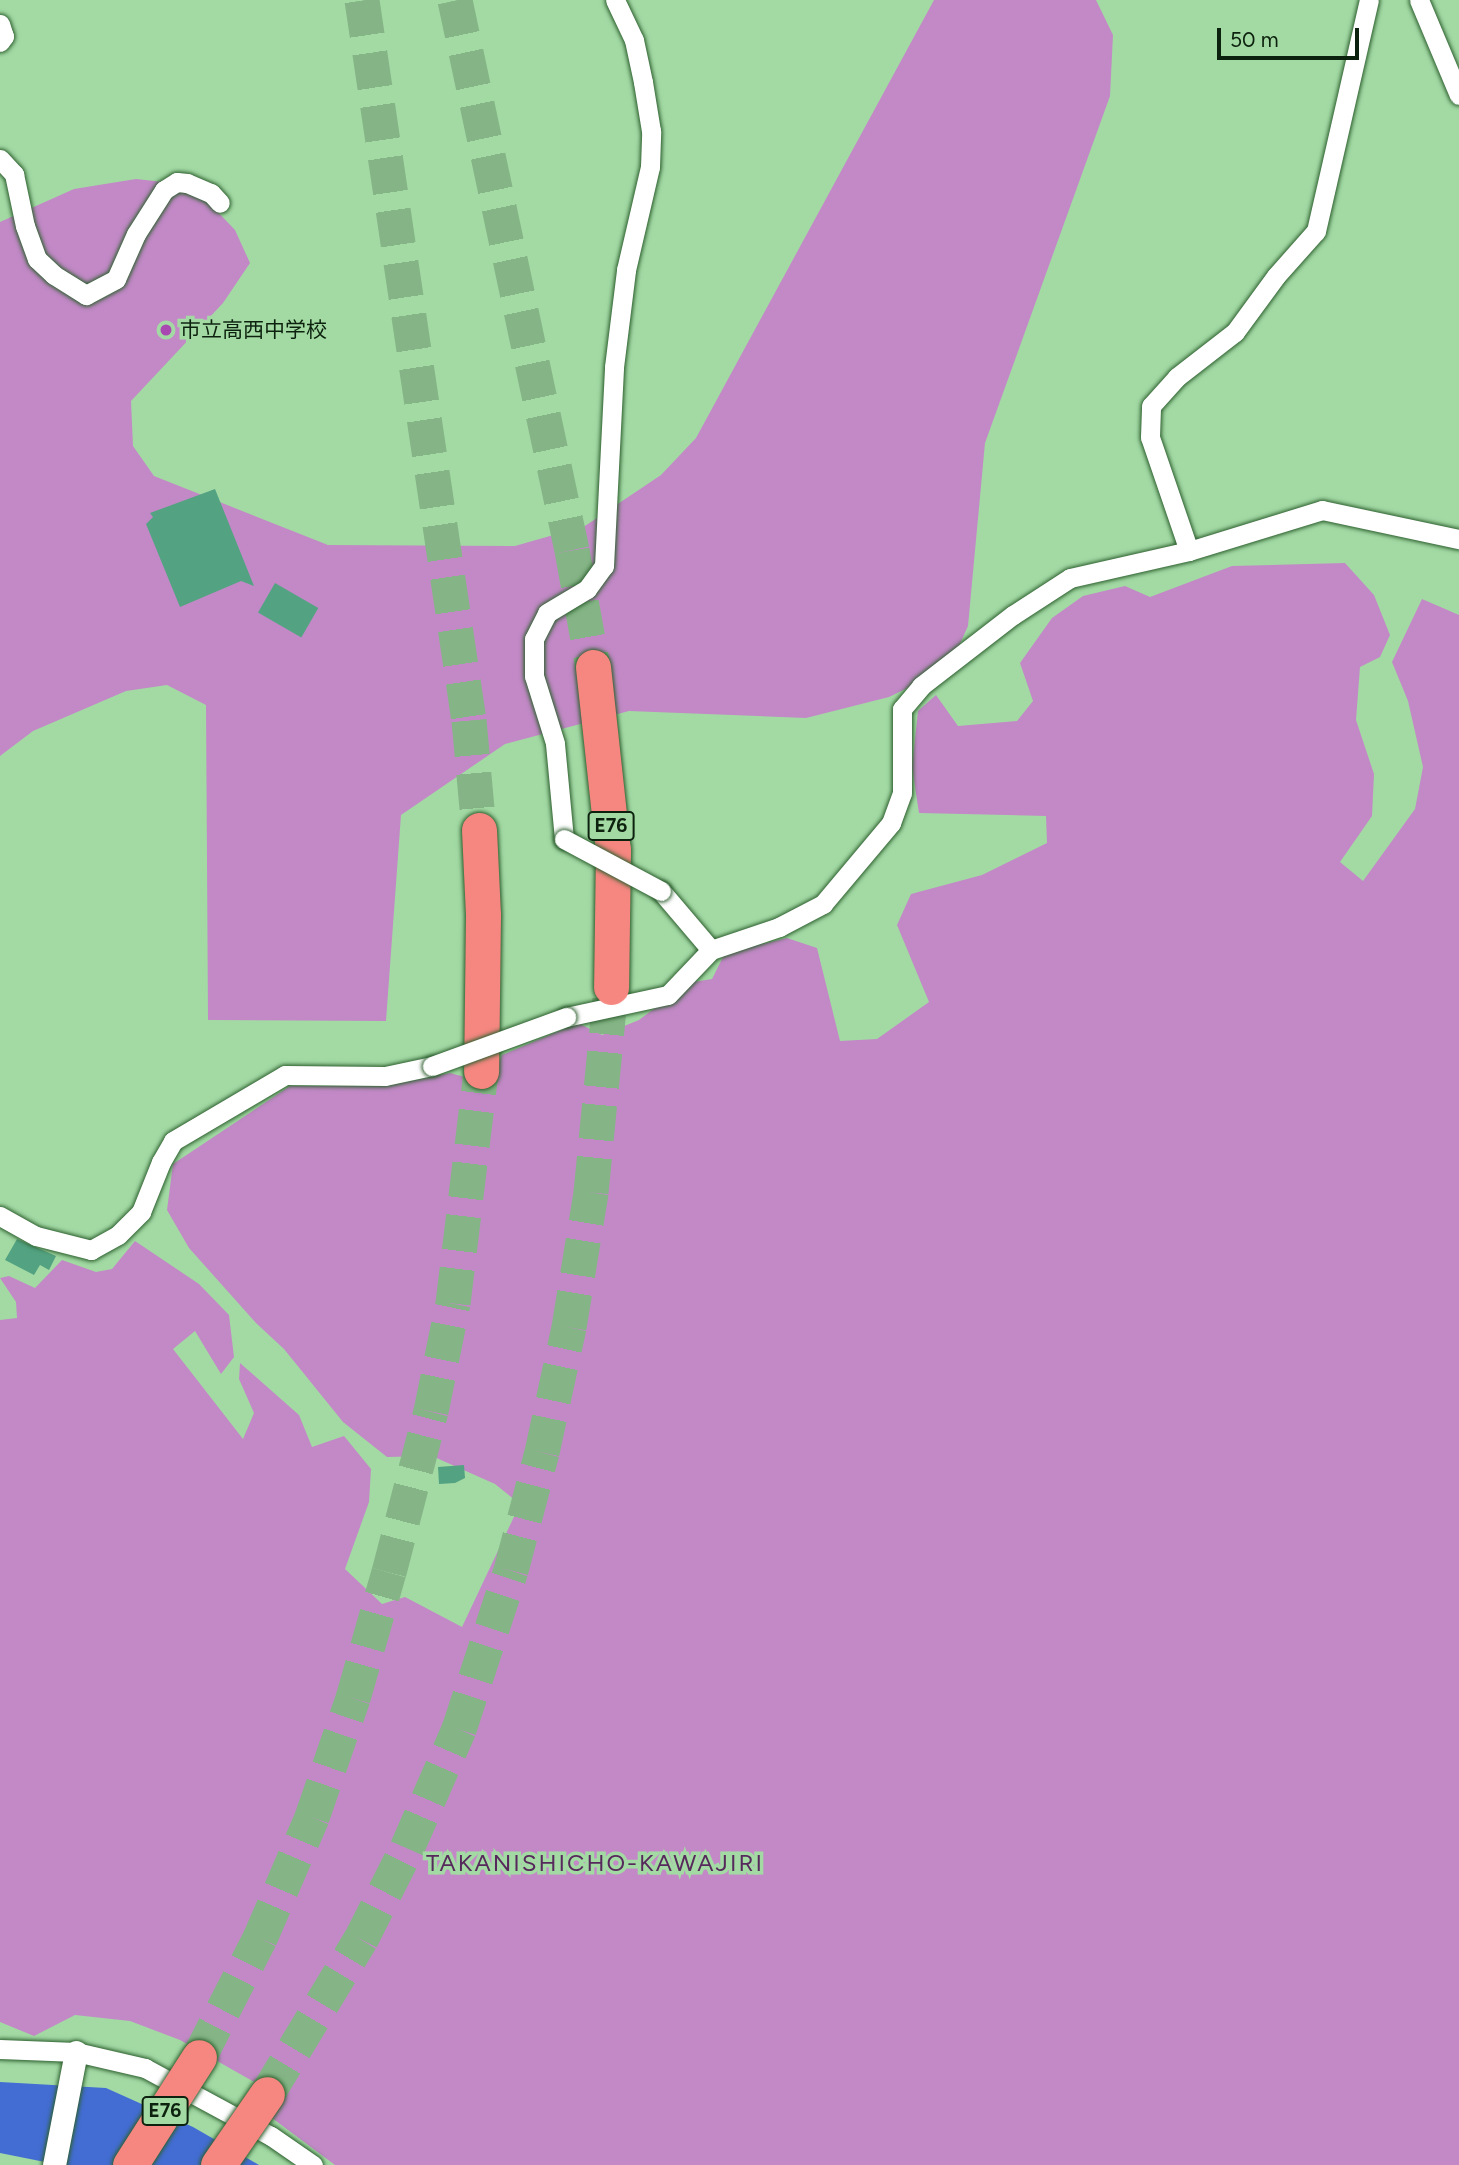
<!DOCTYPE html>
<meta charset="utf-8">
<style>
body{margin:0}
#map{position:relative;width:1459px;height:2165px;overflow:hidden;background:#a3daa4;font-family:Figtree,"Noto Sans JP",sans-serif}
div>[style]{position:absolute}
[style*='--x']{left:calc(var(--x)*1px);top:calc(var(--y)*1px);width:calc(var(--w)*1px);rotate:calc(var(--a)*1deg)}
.green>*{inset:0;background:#c289c6}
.water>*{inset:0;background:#436dd3}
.building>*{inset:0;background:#53a382;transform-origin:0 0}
.motorway-tunnel>*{height:35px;margin-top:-17.5px;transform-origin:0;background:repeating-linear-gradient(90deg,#85b586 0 35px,transparent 0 53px)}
.roads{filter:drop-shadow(0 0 2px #2d5f2f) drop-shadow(0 0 2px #2d5f2f)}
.minor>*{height:19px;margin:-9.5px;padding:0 9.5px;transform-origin:9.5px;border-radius:9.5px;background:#fff}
.tertiary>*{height:23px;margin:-11.5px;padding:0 11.5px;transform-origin:11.5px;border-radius:11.5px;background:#fff}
.motorway>*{height:35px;margin:-17.5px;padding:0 17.5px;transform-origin:17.5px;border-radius:17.5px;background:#f58780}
.bridges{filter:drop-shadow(0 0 2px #2d5f2f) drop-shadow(0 0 2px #2d5f2f)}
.minor-bridge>*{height:19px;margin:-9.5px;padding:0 9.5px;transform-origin:9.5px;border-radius:9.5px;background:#fff}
.motorway-bridge>*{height:35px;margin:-17.5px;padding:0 17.5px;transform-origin:17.5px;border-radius:17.5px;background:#f58780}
.dots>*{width:19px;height:19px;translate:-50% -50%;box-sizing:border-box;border:4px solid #a3daa4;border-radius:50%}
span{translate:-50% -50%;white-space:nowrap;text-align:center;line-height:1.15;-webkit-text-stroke:7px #a3daa4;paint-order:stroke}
.shield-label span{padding:2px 5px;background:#a3daa4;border:2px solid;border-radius:5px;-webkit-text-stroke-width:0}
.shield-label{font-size:19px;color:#0d220e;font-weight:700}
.poi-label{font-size:21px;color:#0d220e}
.left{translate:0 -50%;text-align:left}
.quarter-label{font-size:24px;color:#57285b;letter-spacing:2px}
.scale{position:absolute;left:1217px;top:28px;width:142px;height:32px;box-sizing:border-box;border:4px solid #0d220e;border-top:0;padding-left:9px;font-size:21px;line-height:24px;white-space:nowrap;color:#0d220e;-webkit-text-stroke:5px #a3daa4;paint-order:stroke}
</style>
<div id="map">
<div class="green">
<i style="clip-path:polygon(934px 0,1096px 0,1113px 35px,1110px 96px,985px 443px,968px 626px,949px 668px,889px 697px,806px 718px,629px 711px,505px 744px,401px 815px,386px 1021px,208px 1020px,206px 705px,167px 685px,126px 691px,33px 731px,0 756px,0 222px,74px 189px,136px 179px,192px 185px,235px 230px,250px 263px,223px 303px,131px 401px,133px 446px,154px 476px,328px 545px,515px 546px,585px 526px,661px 475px,696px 438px)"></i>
<i style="clip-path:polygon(1345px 563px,1374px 595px,1390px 635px,1380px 657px,1360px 667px,1356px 720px,1374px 774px,1372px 816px,1340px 862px,1363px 881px,1415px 809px,1423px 767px,1408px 701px,1392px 662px,1422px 599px,1459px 615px,1459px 2165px,335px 2165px,272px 2118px,284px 2099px,180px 2040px,130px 2021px,75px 2015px,34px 2036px,0 2022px,0 1320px,17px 1318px,16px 1302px,0 1278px,9px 1276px,35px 1288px,62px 1260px,96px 1272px,112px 1269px,135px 1241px,199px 1284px,229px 1315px,234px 1357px,221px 1374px,195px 1331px,173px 1349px,243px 1439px,254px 1413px,239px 1379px,240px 1363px,299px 1415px,312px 1447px,344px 1436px,371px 1469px,369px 1502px,345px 1569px,382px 1604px,405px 1597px,462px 1627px,520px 1504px,495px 1484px,432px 1456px,387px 1457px,343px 1422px,284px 1349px,256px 1323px,189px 1248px,167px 1210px,173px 1164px,290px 1086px,386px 1086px,450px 1073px,472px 1079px,493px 1075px,502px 1055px,578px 1023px,602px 1035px,639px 1020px,688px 983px,712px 979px,725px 953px,787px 938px,817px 948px,840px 1041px,877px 1039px,929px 1002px,897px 925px,911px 894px,982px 875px,1047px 843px,1046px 816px,919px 813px,912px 767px,918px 711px,936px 695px,958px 726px,1017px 721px,1033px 701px,1020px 663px,1052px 618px,1083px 596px,1125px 586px,1150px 597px,1232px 566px)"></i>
</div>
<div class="water">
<i style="clip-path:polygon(0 2082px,106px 2088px,193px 2127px,259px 2165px,60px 2165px,0 2153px)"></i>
</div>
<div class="building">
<i style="clip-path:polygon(215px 489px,254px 586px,241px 581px,180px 607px,146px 524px,153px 517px,150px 513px)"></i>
<i style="left:275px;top:583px;width:50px;height:34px;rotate:30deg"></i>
<i style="clip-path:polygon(17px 1239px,56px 1256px,49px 1270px,40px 1265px,34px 1275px,5px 1260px)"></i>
<i style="clip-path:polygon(464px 1465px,465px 1478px,455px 1483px,439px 1484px,438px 1467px)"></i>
</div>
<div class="motorway-tunnel">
<i style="--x:362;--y:0;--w:728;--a:81.55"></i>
<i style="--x:469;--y:720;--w:110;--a:84.8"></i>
<i style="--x:455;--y:0;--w:562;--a:77.99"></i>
<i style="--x:572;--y:550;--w:119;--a:79.8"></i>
<i style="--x:199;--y:2057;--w:134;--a:-62.9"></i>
<i style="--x:260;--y:1938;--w:132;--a:-66.7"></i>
<i style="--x:312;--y:1817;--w:126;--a:-71"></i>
<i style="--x:353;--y:1698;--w:131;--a:-74.1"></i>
<i style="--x:389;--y:1572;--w:166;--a:-75.4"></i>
<i style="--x:431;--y:1411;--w:110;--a:-78.5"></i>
<i style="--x:453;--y:1303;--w:234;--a:-83.1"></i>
<i style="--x:267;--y:2094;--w:181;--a:-58.8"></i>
<i style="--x:361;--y:1939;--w:102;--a:-63.2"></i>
<i style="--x:407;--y:1848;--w:130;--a:-66.4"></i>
<i style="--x:459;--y:1729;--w:167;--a:-71.9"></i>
<i style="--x:511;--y:1570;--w:122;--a:-75.3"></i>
<i style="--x:542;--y:1452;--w:128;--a:-77.8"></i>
<i style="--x:569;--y:1327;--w:137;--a:-80.7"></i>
<i style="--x:591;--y:1192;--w:206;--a:-84.4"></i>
</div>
<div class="roads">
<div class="minor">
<i style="--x:1419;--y:0;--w:103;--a:67.2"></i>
<i style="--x:0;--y:24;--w:13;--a:72"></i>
<i style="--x:4;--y:36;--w:7;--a:124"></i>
<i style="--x:0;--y:159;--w:21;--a:47"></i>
<i style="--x:14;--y:174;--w:53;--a:78.1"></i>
<i style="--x:25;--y:226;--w:35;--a:70"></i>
<i style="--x:37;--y:259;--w:23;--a:43"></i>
<i style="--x:54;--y:275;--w:38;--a:32"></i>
<i style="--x:86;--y:295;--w:34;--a:-28"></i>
<i style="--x:116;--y:279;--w:49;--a:-66"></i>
<i style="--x:136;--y:234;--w:52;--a:-57.5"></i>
<i style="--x:164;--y:190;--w:15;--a:-32"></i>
<i style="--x:177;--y:182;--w:10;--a:6"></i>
<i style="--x:187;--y:183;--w:26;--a:23"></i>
<i style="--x:211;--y:193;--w:13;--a:48"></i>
<i style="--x:1189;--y:551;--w:120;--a:-108.9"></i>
<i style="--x:1150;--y:437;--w:31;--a:-88"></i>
<i style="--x:1151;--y:406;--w:39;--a:-48"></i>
<i style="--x:1177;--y:377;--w:73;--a:-37.8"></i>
<i style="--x:1235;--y:332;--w:69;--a:-53.8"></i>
<i style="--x:1276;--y:276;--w:60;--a:-48.4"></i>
<i style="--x:1316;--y:231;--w:237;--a:-77.1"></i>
<i style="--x:564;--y:839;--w:96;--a:-95.4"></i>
<i style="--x:555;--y:743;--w:70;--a:-107.4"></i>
<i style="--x:534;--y:676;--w:37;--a:-90"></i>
<i style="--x:534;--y:639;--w:29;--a:-63"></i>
<i style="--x:547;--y:613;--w:47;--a:-31"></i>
<i style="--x:587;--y:589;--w:29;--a:-54"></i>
<i style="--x:604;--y:566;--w:199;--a:-87.1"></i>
<i style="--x:614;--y:367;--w:98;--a:-82.9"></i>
<i style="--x:626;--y:270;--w:106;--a:-76.9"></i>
<i style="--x:650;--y:167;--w:36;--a:-88"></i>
<i style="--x:651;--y:131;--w:50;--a:-99.3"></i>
<i style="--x:643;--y:82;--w:43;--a:-102.1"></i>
<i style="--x:634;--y:40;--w:44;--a:-115.4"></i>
<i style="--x:661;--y:891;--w:77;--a:49.7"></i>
<i style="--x:566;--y:1017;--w:104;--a:-12.2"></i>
<i style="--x:668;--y:995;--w:62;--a:-46.3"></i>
<i style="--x:711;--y:950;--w:72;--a:-18.7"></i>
<i style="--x:779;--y:927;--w:50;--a:-27.6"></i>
<i style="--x:823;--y:904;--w:106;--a:-50"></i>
<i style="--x:891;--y:823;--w:32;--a:-70"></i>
<i style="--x:902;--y:793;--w:84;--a:-90"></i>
<i style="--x:902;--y:709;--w:30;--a:-50"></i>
<i style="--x:921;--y:686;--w:116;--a:-37.7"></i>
<i style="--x:1013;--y:615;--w:68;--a:-33"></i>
<i style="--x:1070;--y:578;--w:122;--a:-12.8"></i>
<i style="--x:1189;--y:551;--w:139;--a:-17.1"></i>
<i style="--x:1322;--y:510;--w:140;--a:12"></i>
<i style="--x:0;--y:1216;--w:41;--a:29.1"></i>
<i style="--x:36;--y:1236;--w:57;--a:14.3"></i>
<i style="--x:91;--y:1250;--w:31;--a:-29"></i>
<i style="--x:118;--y:1235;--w:33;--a:-45"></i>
<i style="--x:141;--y:1212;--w:54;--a:-68.2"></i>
<i style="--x:161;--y:1162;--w:24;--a:-60"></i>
<i style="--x:173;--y:1141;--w:130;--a:-30.5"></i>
<i style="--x:285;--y:1075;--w:100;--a:0.6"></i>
<i style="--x:385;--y:1076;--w:48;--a:-12"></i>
<i style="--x:0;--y:2049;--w:76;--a:2.3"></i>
<i style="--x:76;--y:2052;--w:71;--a:13.1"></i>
<i style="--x:145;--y:2068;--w:143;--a:28.4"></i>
<i style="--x:271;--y:2136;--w:51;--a:34.6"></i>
</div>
<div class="tertiary">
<i style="--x:54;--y:2165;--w:115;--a:-79"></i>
</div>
<div class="motorway">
<i style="--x:593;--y:667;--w:184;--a:83.8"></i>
<i style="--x:613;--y:850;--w:137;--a:90.8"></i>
<i style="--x:479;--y:830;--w:85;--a:87.3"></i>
<i style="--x:483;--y:915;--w:156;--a:90.7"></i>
</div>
</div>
<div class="bridges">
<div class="minor-bridge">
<i style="--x:564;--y:839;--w:110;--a:28.2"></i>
<i style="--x:432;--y:1066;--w:143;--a:-20.1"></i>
</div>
<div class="motorway-bridge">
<i style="--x:130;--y:2165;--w:128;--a:-57.4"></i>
<i style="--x:218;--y:2165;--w:86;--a:-55.4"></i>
</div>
</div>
<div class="dots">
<i style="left:166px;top:330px;background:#a948b0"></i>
</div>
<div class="shield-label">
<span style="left:611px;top:826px">E76</span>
<span style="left:165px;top:2111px">E76</span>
</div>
<div class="poi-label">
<span class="left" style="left:180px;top:330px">市立高西中学校</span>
</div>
<div class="quarter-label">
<span style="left:595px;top:1863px">TAKANISHICHO-KAWAJIRI</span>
</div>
<div class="scale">50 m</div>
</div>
